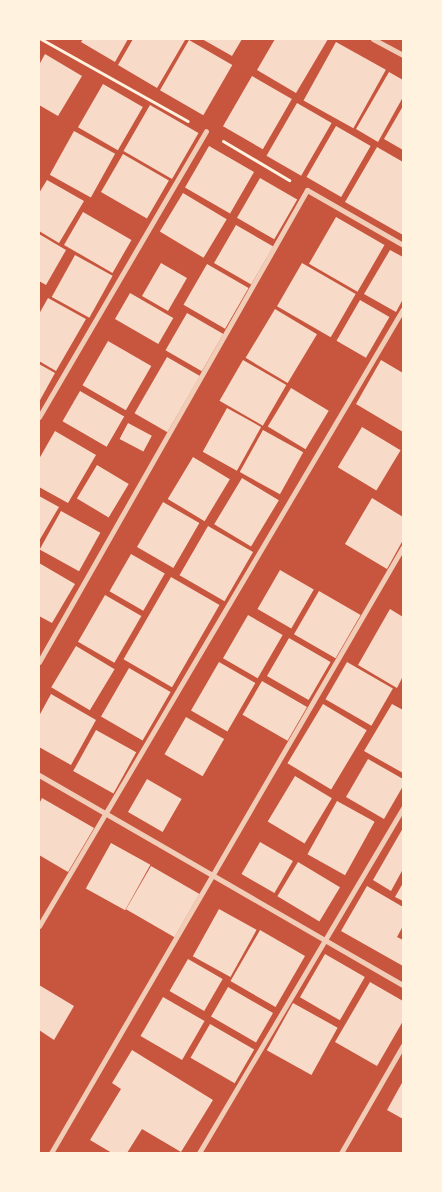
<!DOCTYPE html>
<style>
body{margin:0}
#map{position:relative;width:442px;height:1192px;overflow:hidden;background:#c8553d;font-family:"PT Sans",sans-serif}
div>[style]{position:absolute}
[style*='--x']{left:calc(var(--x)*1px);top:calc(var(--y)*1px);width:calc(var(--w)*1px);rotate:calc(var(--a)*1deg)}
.building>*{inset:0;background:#f7dbc8;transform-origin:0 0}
.path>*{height:3px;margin:-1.5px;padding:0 1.5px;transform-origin:1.5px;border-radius:1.5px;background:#fff3e0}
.minor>*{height:5px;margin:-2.5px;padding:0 2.5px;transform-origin:2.5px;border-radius:2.5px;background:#f1ccb7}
span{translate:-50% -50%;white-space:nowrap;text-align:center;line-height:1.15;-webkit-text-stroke:4px #fff3e0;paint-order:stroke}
.frame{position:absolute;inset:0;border:40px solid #fff3e0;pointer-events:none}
</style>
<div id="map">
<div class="building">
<i style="clip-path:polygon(83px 39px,128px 39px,115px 62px,81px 42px)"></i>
<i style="clip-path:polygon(133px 39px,185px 40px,157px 88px,118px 65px)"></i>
<i style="clip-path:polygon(202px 39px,242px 39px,232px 56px)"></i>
<i style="clip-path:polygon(275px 39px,328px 39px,296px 93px,257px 70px)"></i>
<i style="left:189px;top:40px;width:50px;height:58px;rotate:30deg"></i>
<i style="left:336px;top:42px;width:57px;height:67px;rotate:29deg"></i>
<i style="clip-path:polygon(45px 54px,82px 76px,58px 116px,39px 105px,39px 65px)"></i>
<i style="clip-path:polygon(389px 72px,403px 80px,403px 97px,378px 142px,356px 129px)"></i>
<i style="left:252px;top:76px;width:46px;height:58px;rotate:30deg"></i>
<i style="left:103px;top:84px;width:46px;height:50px;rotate:30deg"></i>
<i style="left:297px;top:103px;width:40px;height:61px;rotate:30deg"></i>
<i style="left:150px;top:105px;width:56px;height:53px;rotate:30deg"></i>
<i style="clip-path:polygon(403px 106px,403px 150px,384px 139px)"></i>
<i style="left:336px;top:126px;width:40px;height:59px;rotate:30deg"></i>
<i style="left:74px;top:131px;width:47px;height:50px;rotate:29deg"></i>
<i style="left:209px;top:146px;width:52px;height:48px;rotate:30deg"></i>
<i style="clip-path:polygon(377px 147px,403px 162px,403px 235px,345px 202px)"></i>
<i style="left:123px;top:154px;width:53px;height:44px;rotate:30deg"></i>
<i style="left:260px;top:178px;width:43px;height:46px;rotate:30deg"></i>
<i style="clip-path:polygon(47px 180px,84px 201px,59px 243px,39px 231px,39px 193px)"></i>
<i style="left:183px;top:193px;width:51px;height:45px;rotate:31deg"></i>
<i style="left:83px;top:212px;width:56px;height:38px;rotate:30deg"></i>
<i style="left:336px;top:217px;width:56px;height:54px;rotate:30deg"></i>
<i style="left:236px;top:225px;width:43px;height:44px;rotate:30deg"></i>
<i style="clip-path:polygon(39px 234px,66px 250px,46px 285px,39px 281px)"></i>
<i style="clip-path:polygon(390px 250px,403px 257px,403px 299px,396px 312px,364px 294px)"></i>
<i style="left:75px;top:255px;width:43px;height:48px;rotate:29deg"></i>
<i style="left:161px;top:263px;width:30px;height:38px;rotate:30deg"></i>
<i style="left:302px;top:263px;width:62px;height:50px;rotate:30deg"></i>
<i style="left:207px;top:264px;width:48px;height:47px;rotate:30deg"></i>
<i style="left:130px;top:293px;width:50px;height:30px;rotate:30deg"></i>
<i style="clip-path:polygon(48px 298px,86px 319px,56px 371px,39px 361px,39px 314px)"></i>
<i style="left:360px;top:300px;width:34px;height:47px;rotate:30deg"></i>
<i style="left:275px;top:309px;width:49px;height:57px;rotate:31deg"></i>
<i style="left:187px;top:313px;width:42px;height:43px;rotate:30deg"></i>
<i style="left:108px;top:341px;width:50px;height:51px;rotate:30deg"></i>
<i style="left:167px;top:357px;width:38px;height:65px;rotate:30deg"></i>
<i style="left:243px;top:360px;width:50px;height:47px;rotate:30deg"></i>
<i style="clip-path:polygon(381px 360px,403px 373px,403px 432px,356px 404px)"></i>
<i style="clip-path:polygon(39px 364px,55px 373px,39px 402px)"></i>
<i style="left:291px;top:388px;width:44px;height:45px;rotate:31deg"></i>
<i style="left:80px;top:391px;width:51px;height:35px;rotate:30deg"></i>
<i style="left:227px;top:408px;width:39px;height:50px;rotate:29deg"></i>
<i style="left:128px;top:423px;width:27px;height:18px;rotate:28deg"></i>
<i style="left:362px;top:427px;width:45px;height:47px;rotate:31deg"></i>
<i style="left:263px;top:430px;width:46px;height:48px;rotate:29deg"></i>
<i style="clip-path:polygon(55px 431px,96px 455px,68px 503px,39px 487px,39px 459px)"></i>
<i style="left:193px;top:457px;width:43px;height:49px;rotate:31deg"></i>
<i style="left:97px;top:465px;width:37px;height:39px;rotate:31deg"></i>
<i style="left:242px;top:478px;width:43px;height:54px;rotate:31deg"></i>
<i style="clip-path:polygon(39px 496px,59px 507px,39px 541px)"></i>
<i style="clip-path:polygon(372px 498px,403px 517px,403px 540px,387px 569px,345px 544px)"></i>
<i style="left:163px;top:502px;width:42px;height:52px;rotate:30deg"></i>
<i style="left:61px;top:511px;width:45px;height:44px;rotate:29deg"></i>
<i style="left:208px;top:526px;width:52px;height:57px;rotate:30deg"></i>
<i style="left:131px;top:554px;width:39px;height:43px;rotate:30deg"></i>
<i style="clip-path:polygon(39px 563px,75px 584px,52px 623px,39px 616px)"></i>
<i style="left:280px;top:570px;width:39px;height:45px;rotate:30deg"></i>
<i style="left:171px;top:577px;width:56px;height:95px;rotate:30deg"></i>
<i style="left:319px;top:591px;width:48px;height:50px;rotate:30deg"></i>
<i style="left:105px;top:595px;width:42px;height:54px;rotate:30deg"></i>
<i style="clip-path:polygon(390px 609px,403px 617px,403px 676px,397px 688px,358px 665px)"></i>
<i style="left:248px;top:615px;width:40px;height:50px;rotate:30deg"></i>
<i style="left:289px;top:638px;width:48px;height:44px;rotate:30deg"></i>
<i style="left:76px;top:646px;width:45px;height:48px;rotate:31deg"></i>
<i style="left:219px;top:662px;width:42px;height:56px;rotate:30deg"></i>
<i style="left:347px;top:662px;width:53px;height:43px;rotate:30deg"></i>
<i style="left:129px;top:668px;width:48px;height:56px;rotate:30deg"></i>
<i style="left:262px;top:681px;width:52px;height:39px;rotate:30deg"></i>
<i style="clip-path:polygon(51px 694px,96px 720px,71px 765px,39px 747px,39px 716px)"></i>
<i style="left:323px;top:704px;width:51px;height:69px;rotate:31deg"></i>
<i style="clip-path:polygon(392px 704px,403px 710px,403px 773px,364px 751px)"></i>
<i style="left:186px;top:717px;width:44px;height:43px;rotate:30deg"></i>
<i style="left:96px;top:730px;width:46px;height:47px;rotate:29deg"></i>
<i style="clip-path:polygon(368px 759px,403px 779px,403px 786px,384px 819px,346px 797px)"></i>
<i style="left:295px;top:776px;width:43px;height:53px;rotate:31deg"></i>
<i style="left:147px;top:779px;width:40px;height:38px;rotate:30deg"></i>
<i style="clip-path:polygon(42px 798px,94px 828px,68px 872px,39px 855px,39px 804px)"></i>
<i style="left:337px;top:801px;width:43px;height:61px;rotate:29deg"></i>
<i style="clip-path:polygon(403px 828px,403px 869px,391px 891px,373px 880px)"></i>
<i style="left:260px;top:842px;width:38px;height:37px;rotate:30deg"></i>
<i style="left:111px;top:843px;width:45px;height:52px;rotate:29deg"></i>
<i style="left:298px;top:862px;width:49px;height:40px;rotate:31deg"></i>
<i style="left:151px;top:866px;width:56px;height:50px;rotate:30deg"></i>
<i style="clip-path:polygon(403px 883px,403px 901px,395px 897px)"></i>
<i style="clip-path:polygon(367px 886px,403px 907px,403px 926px,397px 937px,403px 940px,403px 966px,341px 931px)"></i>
<i style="left:219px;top:909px;width:43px;height:54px;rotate:29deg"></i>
<i style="left:260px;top:930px;width:52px;height:59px;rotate:30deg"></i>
<i style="left:325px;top:954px;width:46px;height:50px;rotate:30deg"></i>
<i style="left:188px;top:959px;width:40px;height:37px;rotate:30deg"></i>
<i style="clip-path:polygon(370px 982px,403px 1001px,403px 1021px,377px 1066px,335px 1042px)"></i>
<i style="clip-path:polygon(39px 985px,74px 1006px,54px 1040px,39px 1030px)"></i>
<i style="left:228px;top:987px;width:52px;height:34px;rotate:30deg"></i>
<i style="left:163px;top:997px;width:48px;height:45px;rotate:30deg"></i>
<i style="left:293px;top:1003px;width:51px;height:54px;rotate:29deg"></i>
<i style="left:210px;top:1024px;width:51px;height:39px;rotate:30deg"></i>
<i style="clip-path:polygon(132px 1050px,213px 1100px,181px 1152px,142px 1129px,127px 1153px,112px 1153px,90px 1140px,121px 1089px,112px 1083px)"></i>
<i style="clip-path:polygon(403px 1081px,403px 1119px,387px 1110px)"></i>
</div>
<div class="path">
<i style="--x:41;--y:39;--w:168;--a:29.2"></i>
<i style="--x:223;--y:141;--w:77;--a:30.6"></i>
</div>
<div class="minor">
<i style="--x:373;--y:39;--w:34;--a:28"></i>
<i style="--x:39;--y:417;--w:331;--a:-59.7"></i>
<i style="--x:39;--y:662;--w:543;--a:-60.41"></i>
<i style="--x:307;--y:190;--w:111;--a:29.8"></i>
<i style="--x:39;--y:775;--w:420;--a:30"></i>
<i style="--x:39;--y:926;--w:716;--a:-59.46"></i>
<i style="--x:51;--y:1153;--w:701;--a:-59.85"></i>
<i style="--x:199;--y:1153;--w:401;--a:-59.4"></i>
<i style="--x:341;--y:1153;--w:125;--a:-60.1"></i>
</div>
<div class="frame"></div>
</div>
